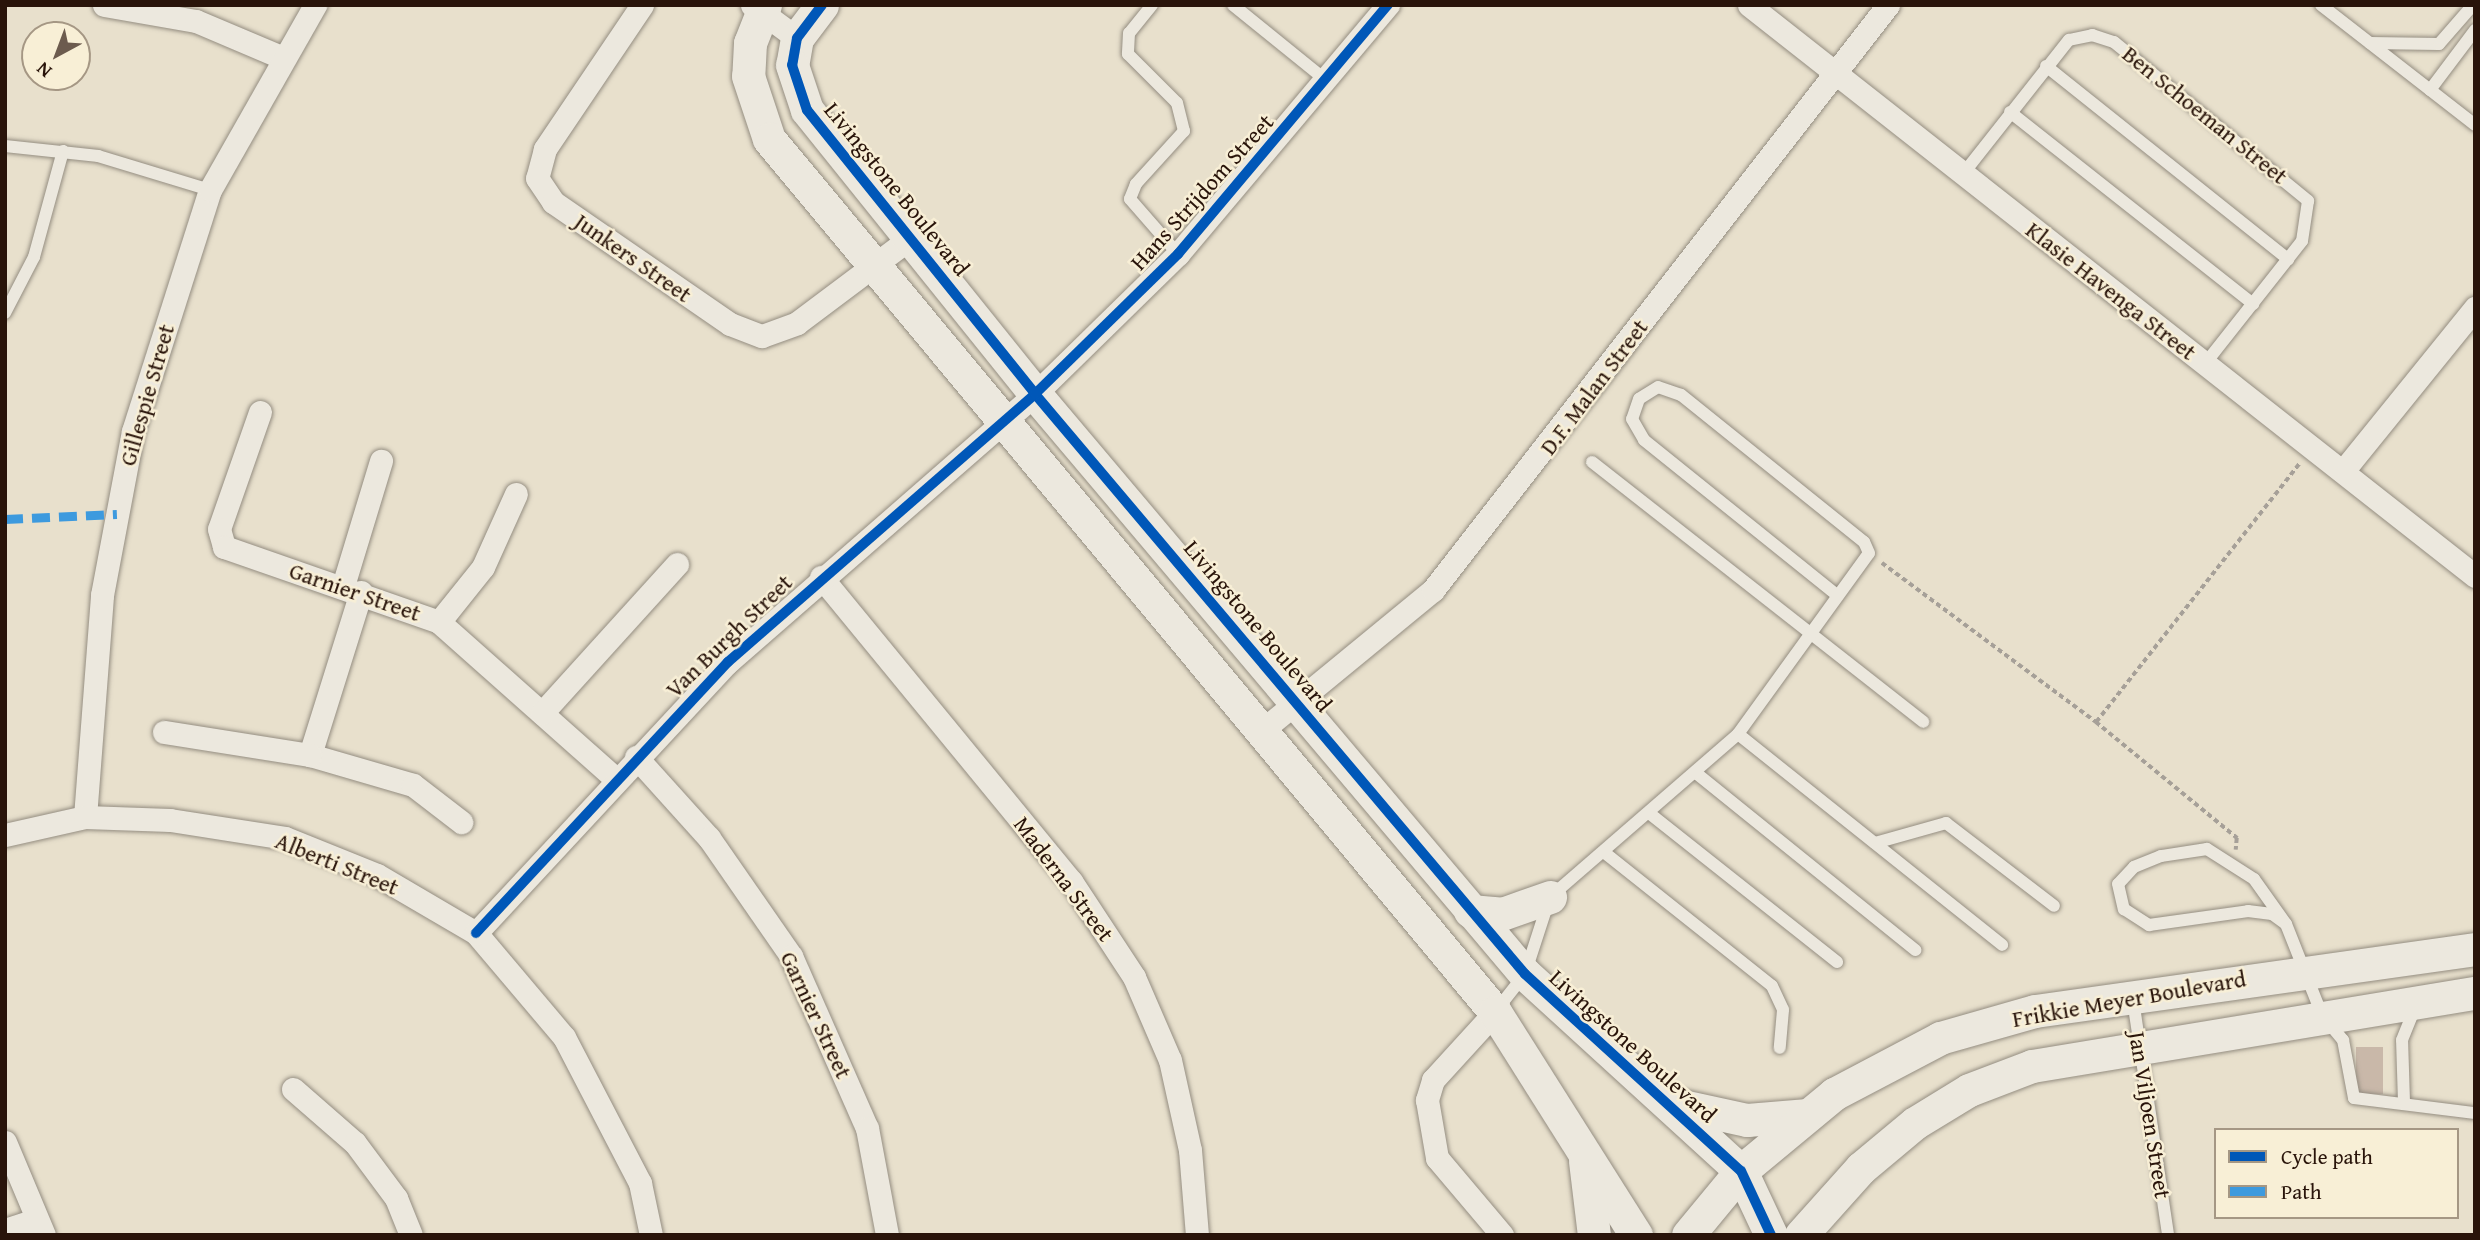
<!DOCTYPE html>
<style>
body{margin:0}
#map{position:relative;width:2480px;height:1240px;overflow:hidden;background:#e8e0cc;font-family:"Gentium Book Plus",serif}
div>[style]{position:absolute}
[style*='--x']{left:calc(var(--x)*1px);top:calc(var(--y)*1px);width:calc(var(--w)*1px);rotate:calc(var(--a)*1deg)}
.building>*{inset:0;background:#c9b8a9;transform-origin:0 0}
.path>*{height:3.5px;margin-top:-1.75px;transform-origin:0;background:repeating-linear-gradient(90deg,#a6a098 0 5px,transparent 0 8.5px)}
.roads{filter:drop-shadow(0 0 2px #948d81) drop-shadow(0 0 2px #948d81)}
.lane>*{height:12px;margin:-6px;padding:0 6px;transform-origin:6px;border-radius:6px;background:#ece8de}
.street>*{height:23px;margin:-11.5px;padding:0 11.5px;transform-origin:11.5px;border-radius:11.5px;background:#ece8de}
.secondary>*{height:33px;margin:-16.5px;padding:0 16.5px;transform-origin:16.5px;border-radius:16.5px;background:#ece8de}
.quiet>*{height:9px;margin-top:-4.5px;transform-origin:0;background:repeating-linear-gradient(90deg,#3d9ade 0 18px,transparent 0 27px)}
.cycleway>*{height:10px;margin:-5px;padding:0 5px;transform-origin:5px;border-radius:5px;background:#0057b8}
span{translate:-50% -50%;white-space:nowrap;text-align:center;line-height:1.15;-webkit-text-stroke:5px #f8efd6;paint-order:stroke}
.street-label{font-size:23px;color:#29140a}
.frame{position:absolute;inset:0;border:7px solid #29140a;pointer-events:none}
.legend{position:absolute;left:2214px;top:1128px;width:245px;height:91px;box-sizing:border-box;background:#f8efd6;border:2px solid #a59784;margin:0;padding:9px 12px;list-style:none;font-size:21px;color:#29140a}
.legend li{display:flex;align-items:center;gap:14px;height:35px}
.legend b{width:35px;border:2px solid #a59784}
.north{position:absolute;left:21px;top:21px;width:70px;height:70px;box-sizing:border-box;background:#f8efd6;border:2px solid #a59784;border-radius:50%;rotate:221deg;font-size:19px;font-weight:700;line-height:28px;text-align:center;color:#29140a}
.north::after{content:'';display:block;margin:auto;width:24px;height:32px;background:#6c5b4e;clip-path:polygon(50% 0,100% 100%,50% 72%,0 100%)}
</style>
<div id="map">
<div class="building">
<i style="left:2356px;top:1047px;width:27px;height:47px"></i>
</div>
<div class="path">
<i style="--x:1882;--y:563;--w:267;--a:36.6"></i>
<i style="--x:2096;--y:722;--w:183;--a:39.4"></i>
<i style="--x:2237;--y:838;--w:12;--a:95"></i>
<i style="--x:2096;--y:722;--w:330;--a:-51.8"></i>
</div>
<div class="roads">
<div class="lane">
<i style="--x:1152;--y:5;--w:36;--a:129"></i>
<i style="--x:1129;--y:33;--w:21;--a:93"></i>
<i style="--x:1128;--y:54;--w:69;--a:45"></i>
<i style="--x:1177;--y:103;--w:29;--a:76"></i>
<i style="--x:1184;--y:131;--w:72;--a:132.2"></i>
<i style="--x:1136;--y:184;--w:16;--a:112"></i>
<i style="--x:1130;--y:199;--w:73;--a:48.9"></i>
<i style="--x:1233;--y:5;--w:121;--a:39"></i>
<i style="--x:2321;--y:5;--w:195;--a:37.9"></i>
<i style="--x:2370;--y:43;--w:69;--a:0.8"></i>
<i style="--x:2439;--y:44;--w:52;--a:-48.9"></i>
<i style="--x:2046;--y:66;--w:310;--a:38.6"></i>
<i style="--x:2430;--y:90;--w:75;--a:-53.1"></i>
<i style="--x:2010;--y:112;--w:310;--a:38.3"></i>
<i style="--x:5;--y:146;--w:94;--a:6.1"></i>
<i style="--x:98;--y:156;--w:117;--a:16.9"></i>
<i style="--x:1963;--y:174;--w:171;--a:-51.7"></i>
<i style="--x:2069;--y:40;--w:24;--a:-12"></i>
<i style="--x:2092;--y:35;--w:23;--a:18"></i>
<i style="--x:2114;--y:42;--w:251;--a:39.3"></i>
<i style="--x:2308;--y:201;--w:40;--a:98.5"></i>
<i style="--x:2302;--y:241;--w:158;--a:128.3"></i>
<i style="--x:5;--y:313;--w:63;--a:-62.6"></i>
<i style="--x:34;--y:257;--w:110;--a:-74.7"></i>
<i style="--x:1592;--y:462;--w:421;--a:38.1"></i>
<i style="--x:1738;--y:734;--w:338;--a:38.6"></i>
<i style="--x:1696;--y:773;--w:282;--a:38.9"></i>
<i style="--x:1649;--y:813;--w:240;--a:38.4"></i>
<i style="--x:1875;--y:843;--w:74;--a:-15.7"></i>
<i style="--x:1946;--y:823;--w:136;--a:37.5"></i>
<i style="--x:1605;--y:853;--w:213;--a:38.5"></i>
<i style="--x:1772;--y:986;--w:26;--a:65"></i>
<i style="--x:1783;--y:1010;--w:38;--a:95"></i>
<i style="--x:2286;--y:924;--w:55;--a:-125.4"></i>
<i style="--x:2254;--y:879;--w:56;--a:-147.4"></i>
<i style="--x:2207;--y:849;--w:47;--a:171.3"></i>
<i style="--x:2161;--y:856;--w:29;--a:158"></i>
<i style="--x:2134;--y:867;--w:23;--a:133"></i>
<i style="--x:2118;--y:884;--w:26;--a:77"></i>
<i style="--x:2124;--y:909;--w:30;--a:33"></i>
<i style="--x:2149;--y:925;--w:100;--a:-8"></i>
<i style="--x:2248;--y:911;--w:24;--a:7"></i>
<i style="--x:2272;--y:914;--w:17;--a:36"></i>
<i style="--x:2286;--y:924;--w:98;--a:68.4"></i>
<i style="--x:2322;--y:1015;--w:33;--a:50"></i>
<i style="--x:2343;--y:1040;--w:59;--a:79.3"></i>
<i style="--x:2354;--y:1098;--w:122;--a:7.1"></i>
<i style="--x:2133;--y:1000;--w:238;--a:81.5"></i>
<i style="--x:1495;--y:1012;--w:48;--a:-51.7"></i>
<i style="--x:1525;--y:974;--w:81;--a:-72"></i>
<i style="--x:1550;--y:897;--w:249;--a:-40.9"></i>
<i style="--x:1738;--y:734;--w:223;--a:-54.1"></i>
<i style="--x:1869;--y:553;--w:12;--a:-114"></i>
<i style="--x:1864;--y:542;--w:235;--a:-141.2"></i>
<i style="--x:1681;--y:395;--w:24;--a:-161"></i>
<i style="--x:1658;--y:387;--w:22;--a:148"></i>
<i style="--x:1639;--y:399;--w:21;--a:109"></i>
<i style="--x:1632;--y:419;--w:24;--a:60"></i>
<i style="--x:1644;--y:440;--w:248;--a:38.8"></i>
<i style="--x:2404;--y:1102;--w:62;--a:-91.8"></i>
<i style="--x:2402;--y:1040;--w:35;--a:-68"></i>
</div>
<div class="street">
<i style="--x:104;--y:5;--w:93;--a:9.9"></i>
<i style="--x:196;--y:21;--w:92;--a:23"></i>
<i style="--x:642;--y:5;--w:174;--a:124"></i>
<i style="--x:545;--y:149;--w:30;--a:105"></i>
<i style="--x:537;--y:178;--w:29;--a:56"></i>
<i style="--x:553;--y:202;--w:215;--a:34.6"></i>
<i style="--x:730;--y:324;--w:34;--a:21"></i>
<i style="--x:762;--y:336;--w:37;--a:-20"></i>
<i style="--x:797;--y:323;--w:140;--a:-36.9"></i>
<i style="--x:752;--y:5;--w:56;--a:36.3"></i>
<i style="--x:1749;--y:5;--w:924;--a:38.19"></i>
<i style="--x:260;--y:412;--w:124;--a:109.3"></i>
<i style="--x:219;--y:529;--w:19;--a:74"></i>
<i style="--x:224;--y:547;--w:228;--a:19.2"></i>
<i style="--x:439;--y:622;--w:235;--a:41.6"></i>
<i style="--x:2343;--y:471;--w:210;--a:-51"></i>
<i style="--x:821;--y:577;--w:394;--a:50.6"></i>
<i style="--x:1071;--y:881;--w:115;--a:56.7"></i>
<i style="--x:1134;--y:977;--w:90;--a:66.6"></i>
<i style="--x:1170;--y:1060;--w:92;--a:77.5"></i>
<i style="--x:1190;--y:1150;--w:85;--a:85.3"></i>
<i style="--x:343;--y:586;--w:131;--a:-73.1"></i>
<i style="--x:361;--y:592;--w:171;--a:107.4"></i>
<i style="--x:310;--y:755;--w:107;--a:16.2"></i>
<i style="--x:413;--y:785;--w:61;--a:37.6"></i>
<i style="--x:439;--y:622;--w:70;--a:-51.3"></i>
<i style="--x:483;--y:567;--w:80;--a:-65.7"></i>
<i style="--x:542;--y:713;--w:201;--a:-47.8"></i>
<i style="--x:164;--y:732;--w:148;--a:9"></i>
<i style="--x:1260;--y:732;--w:224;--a:-39.4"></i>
<i style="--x:1433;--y:590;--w:741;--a:-52.13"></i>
<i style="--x:636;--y:757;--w:109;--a:48"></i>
<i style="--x:709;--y:838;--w:144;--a:55.2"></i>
<i style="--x:791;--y:956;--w:188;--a:66.2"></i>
<i style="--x:867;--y:1128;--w:109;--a:79.4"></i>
<i style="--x:85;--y:817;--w:223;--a:-85.6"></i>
<i style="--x:102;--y:595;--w:167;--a:-79.3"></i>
<i style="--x:133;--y:431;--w:253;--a:-72.3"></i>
<i style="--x:210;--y:190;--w:213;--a:-60.4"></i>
<i style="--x:5;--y:835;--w:82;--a:-12.7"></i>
<i style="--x:85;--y:817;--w:85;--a:2"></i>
<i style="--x:170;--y:820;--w:116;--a:8.9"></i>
<i style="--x:285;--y:838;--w:99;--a:21.9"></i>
<i style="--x:377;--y:875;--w:115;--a:30.4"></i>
<i style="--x:476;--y:933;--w:136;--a:49.8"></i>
<i style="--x:564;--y:1037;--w:165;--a:62.5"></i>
<i style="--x:640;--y:1183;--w:53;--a:78.1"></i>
<i style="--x:476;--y:933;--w:370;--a:-47.1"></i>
<i style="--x:728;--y:662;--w:408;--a:-41.1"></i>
<i style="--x:1035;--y:394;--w:200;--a:-44.4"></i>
<i style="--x:1178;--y:254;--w:326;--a:-49.9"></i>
<i style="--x:1495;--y:1012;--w:92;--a:132.4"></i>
<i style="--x:1433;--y:1080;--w:21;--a:107"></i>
<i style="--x:1427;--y:1100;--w:59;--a:80.2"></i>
<i style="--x:1437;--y:1158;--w:101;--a:49.8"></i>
<i style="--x:293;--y:1089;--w:82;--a:41.1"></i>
<i style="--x:355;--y:1143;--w:69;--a:53.3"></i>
<i style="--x:396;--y:1198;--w:40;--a:68"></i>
<i style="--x:5;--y:1142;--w:101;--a:67.2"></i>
<i style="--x:5;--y:1230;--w:33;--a:-18"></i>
</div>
<div class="secondary">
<i style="--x:765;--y:5;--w:41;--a:111.5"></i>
<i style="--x:750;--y:43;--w:33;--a:93"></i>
<i style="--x:748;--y:76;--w:66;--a:71.6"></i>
<i style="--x:769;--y:139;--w:1135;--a:50.25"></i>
<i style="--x:1495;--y:1012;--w:264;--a:57.7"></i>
<i style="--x:822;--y:5;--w:41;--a:127.1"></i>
<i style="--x:797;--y:38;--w:27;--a:100"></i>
<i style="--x:792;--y:65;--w:47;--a:71.6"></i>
<i style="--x:807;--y:110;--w:364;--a:51.2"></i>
<i style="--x:1035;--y:394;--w:759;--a:49.81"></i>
<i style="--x:1525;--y:974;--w:292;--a:42.4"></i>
<i style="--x:1741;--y:1171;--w:71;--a:64.9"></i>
<i style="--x:1470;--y:911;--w:32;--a:5"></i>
<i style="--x:1502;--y:914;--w:51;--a:-19.5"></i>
<i style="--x:1669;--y:1103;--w:80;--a:12.3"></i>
<i style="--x:1747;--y:1120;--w:61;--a:-4.7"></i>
<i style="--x:1585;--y:1161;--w:75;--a:83.1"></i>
<i style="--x:1688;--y:1235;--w:83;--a:-50.4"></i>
<i style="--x:1741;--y:1171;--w:121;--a:-39.6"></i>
<i style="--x:1834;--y:1094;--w:120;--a:-27.8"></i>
<i style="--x:1940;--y:1038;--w:99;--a:-15.9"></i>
<i style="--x:2035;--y:1011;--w:444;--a:-8"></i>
<i style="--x:1801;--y:1235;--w:90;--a:-48.2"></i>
<i style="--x:1861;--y:1168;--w:70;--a:-39.8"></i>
<i style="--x:1915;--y:1123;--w:63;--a:-31.4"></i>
<i style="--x:1969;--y:1090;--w:67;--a:-20.9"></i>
<i style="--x:2032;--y:1066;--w:449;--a:-9.4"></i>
</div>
</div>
<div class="quiet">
<i style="--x:5;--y:519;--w:112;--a:-2.6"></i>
</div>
<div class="cycleway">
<i style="--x:822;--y:5;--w:41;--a:127.1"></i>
<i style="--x:797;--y:38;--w:27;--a:100"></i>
<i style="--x:792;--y:65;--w:47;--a:71.6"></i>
<i style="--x:807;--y:110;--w:364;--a:51.2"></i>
<i style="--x:1035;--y:394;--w:759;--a:49.81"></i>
<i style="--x:1525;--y:974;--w:292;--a:42.4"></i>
<i style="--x:1741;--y:1171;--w:71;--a:64.9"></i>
<i style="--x:476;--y:933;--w:370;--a:-47.1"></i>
<i style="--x:728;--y:662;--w:408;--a:-41.1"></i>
<i style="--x:1035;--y:394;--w:200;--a:-44.4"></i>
<i style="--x:1178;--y:254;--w:326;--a:-49.9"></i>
</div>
<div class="street-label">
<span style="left:2205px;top:115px;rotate:39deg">Ben Schoeman Street</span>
<span style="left:897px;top:189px;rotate:51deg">Livingstone Boulevard</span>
<span style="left:1202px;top:192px;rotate:-48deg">Hans Strijdom Street</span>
<span style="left:633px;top:258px;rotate:35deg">Junkers Street</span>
<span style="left:2111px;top:291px;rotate:38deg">Klasie Havenga Street</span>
<span style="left:1594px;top:387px;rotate:-53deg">D.F. Malan Street</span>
<span style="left:147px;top:395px;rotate:-74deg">Gillespie Street</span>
<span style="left:355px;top:592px;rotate:19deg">Garnier Street</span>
<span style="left:1258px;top:626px;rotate:50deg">Livingstone Boulevard</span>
<span style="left:729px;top:636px;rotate:-44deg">Van Burgh Street</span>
<span style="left:337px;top:864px;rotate:22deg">Alberti Street</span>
<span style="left:1064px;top:879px;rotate:53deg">Maderna Street</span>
<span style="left:2129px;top:999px;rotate:-10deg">Frikkie Meyer Boulevard</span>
<span style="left:816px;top:1015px;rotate:65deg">Garnier Street</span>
<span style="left:1633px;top:1046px;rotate:42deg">Livingstone Boulevard</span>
<span style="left:2150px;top:1115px;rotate:81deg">Jan Viljoen Street</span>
</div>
<div class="frame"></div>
<ul class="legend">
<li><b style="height:9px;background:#0057b8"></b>Cycle path</li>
<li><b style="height:9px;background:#3d9ade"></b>Path</li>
</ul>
<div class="north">N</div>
</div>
